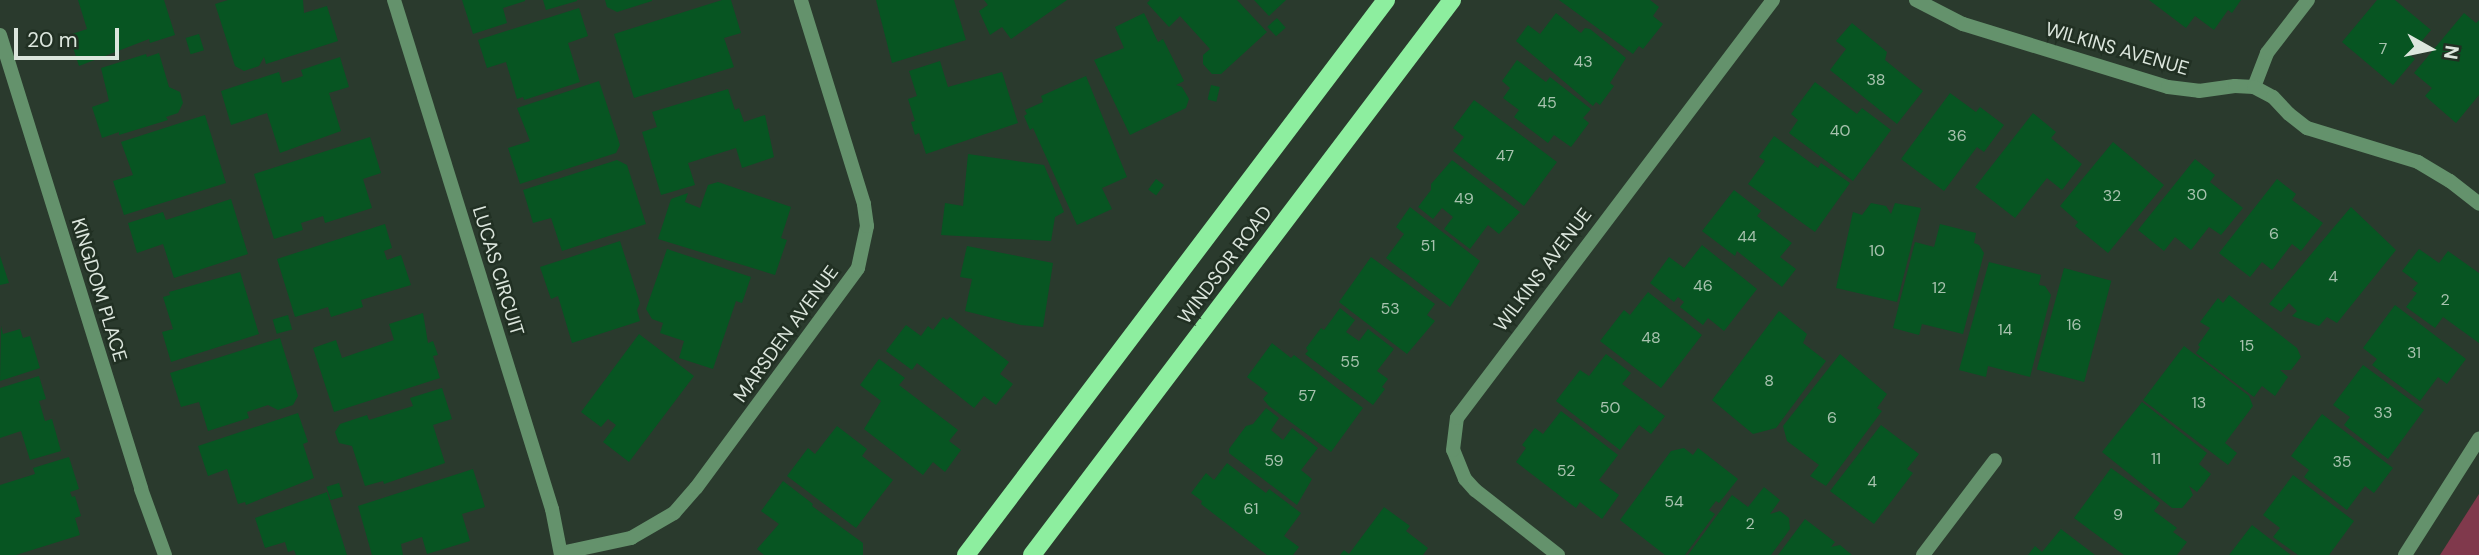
<!DOCTYPE html>
<style>
body{margin:0}
#map{position:relative;width:2479px;height:555px;overflow:hidden;background:#2a3a2d;font-family:"DM Sans",sans-serif}
div>[style]{position:absolute}
[style*='--x']{left:calc(var(--x)*1px);top:calc(var(--y)*1px);width:calc(var(--w)*1px);rotate:calc(var(--a)*1deg)}
.green>*{inset:0;background:#80394c}
.building>*{inset:0;background:#075522;transform-origin:0 0}
.minor>*{height:14px;margin:-7px;padding:0 7px;transform-origin:7px;border-radius:7px;background:#64926c}
.primary>*{height:18px;margin:-9px;padding:0 9px;transform-origin:9px;border-radius:9px;background:#8dee9f}
span{translate:-50% -50%;white-space:nowrap;text-align:center;line-height:1.15;-webkit-text-stroke:5px #213023;paint-order:stroke}
.number-label{font-size:16px;color:#a7c2ae}
.number-label span{-webkit-text-stroke-width:0}
.street-label{font-size:19px;color:#dce6dd}
.north{position:absolute;left:2395px;top:14px;width:70px;height:70px;-webkit-text-stroke:5px #213023;paint-order:stroke;rotate:99deg;font-size:19px;font-weight:700;line-height:28px;text-align:center;color:#dce6dd}
.north::after{content:'';display:block;margin:auto;width:24px;height:32px;background:#dce6dd;clip-path:polygon(50% 0,100% 100%,50% 72%,0 100%)}
.scale{position:absolute;left:14px;top:28px;width:105px;height:32px;box-sizing:border-box;border:4px solid #dce6dd;border-top:0;padding-left:9px;font-size:21px;line-height:24px;white-space:nowrap;color:#dce6dd;-webkit-text-stroke:5px #213023;paint-order:stroke}
</style>
<div id="map">
<div class="green">
<i style="clip-path:polygon(2479px 494px,2479px 555px,2440px 555px)"></i>
</div>
<div class="building">
<i style="clip-path:polygon(78px 0,164px 0,175px 35px,150px 43px,149px 39px,79px 66px,69px 35px,87px 29px)"></i>
<i style="clip-path:polygon(228px 0,303px 0,304px 13px,327px 6px,338px 41px,266px 64px,264px 57px,259px 66px,244px 71px,235px 66px,215px 4px)"></i>
<i style="clip-path:polygon(462px 0,525px 0,525px 1px,503px 8px,507px 23px,473px 34px)"></i>
<i style="clip-path:polygon(543px 0,577px 0,577px 1px,546px 10px)"></i>
<i style="clip-path:polygon(605px 0,652px 0,652px 1px,617px 12px,607px 7px)"></i>
<i style="clip-path:polygon(722px 0,731px 0,741px 33px,724px 38px,734px 67px,634px 98px,614px 34px)"></i>
<i style="clip-path:polygon(876px 0,954px 0,966px 40px,892px 63px)"></i>
<i style="clip-path:polygon(984px 0,1067px 0,1011px 39px,1002px 27px,990px 35px,979px 11px,988px 5px)"></i>
<i style="clip-path:polygon(1150px 0,1237px 0,1267px 32px,1221px 74px,1212px 74px,1203px 64px,1203px 55px,1210px 49px,1180px 16px,1169px 27px,1147px 3px)"></i>
<i style="clip-path:polygon(1254px 0,1286px 0,1269px 16px)"></i>
<i style="clip-path:polygon(1559px 0,1650px 0,1659px 7px,1653px 16px,1663px 24px,1643px 49px,1639px 46px,1633px 54px)"></i>
<i style="clip-path:polygon(2149px 0,2241px 0,2232px 13px,2228px 10px,2214px 30px,2195px 16px,2186px 28px)"></i>
<i style="clip-path:polygon(2377px 0,2395px 0,2431px 30px,2410px 55px,2415px 59px,2393px 85px,2342px 42px)"></i>
<i style="clip-path:polygon(579px 8px,588px 36px,568px 43px,580px 82px,524px 100px,523px 97px,517px 99px,506px 62px,487px 68px,478px 40px)"></i>
<i style="clip-path:polygon(1144px 13px,1158px 42px,1163px 39px,1184px 81px,1176px 85px,1182px 87px,1189px 99px,1186px 108px,1130px 135px,1094px 60px,1124px 48px,1115px 27px)"></i>
<i style="clip-path:polygon(1556px 13px,1581px 33px,1585px 28px,1590px 29px,1626px 58px,1610px 83px,1614px 86px,1600px 105px,1596px 102px,1593px 106px,1516px 41px,1528px 25px,1540px 34px)"></i>
<i style="clip-path:polygon(2464px 13px,2476px 23px,2479px 20px,2479px 95px,2456px 123px,2425px 96px,2432px 88px,2414px 73px)"></i>
<i style="left:1277px;top:18px;width:13px;height:13px;rotate:48deg"></i>
<i style="clip-path:polygon(1852px 23px,1887px 52px,1885px 60px,1923px 91px,1897px 124px,1830px 70px,1846px 49px,1836px 41px)"></i>
<i style="left:199px;top:34px;width:17px;height:14px;rotate:73deg"></i>
<i style="clip-path:polygon(159px 53px,169px 87px,180px 92px,183px 103px,178px 113px,166px 117px,168px 120px,119px 135px,119px 132px,102px 138px,92px 107px,109px 101px,101px 68px,146px 54px,147px 57px)"></i>
<i style="clip-path:polygon(340px 57px,349px 87px,329px 93px,341px 131px,280px 153px,267px 113px,231px 125px,221px 91px,279px 72px,282px 83px,303px 76px,301px 70px)"></i>
<i style="clip-path:polygon(1517px 60px,1546px 82px,1550px 77px,1591px 109px,1583px 118px,1589px 123px,1571px 147px,1554px 135px,1548px 143px,1514px 117px,1519px 110px,1503px 98px,1510px 88px,1502px 81px)"></i>
<i style="clip-path:polygon(940px 61px,948px 87px,1002px 72px,1018px 123px,926px 154px,919px 133px,915px 135px,911px 122px,915px 121px,908px 99px,917px 96px,909px 71px)"></i>
<i style="clip-path:polygon(1086px 76px,1127px 177px,1102px 188px,1112px 209px,1077px 225px,1033px 128px,1030px 130px,1024px 116px,1027px 114px,1025px 110px,1043px 102px,1041px 96px)"></i>
<i style="clip-path:polygon(599px 81px,620px 145px,616px 153px,520px 184px,508px 148px,530px 141px,517px 108px)"></i>
<i style="clip-path:polygon(1815px 82px,1857px 114px,1862px 108px,1891px 130px,1853px 181px,1789px 133px,1798px 120px,1791px 114px)"></i>
<i style="left:1211px;top:85px;width:9px;height:15px;rotate:13deg"></i>
<i style="clip-path:polygon(728px 89px,735px 110px,739px 108px,744px 122px,765px 115px,774px 157px,742px 168px,736px 148px,688px 163px,695px 185px,661px 195px,642px 132px,657px 127px,652px 112px)"></i>
<i style="clip-path:polygon(1950px 93px,1976px 112px,1980px 107px,2004px 125px,1984px 152px,1977px 147px,1944px 191px,1901px 159px)"></i>
<i style="clip-path:polygon(1474px 100px,1557px 162px,1524px 206px,1453px 151px,1464px 137px,1453px 128px)"></i>
<i style="clip-path:polygon(2033px 113px,2056px 132px,2051px 138px,2082px 164px,2062px 190px,2047px 178px,2015px 218px,1975px 187px)"></i>
<i style="clip-path:polygon(205px 115px,226px 183px,124px 215px,113px 181px,133px 175px,121px 142px)"></i>
<i style="clip-path:polygon(1774px 136px,1818px 168px,1821px 163px,1850px 183px,1815px 232px,1748px 184px,1765px 161px,1759px 157px)"></i>
<i style="clip-path:polygon(370px 137px,381px 173px,363px 179px,372px 208px,325px 223px,323px 216px,301px 223px,303px 230px,274px 239px,254px 174px)"></i>
<i style="clip-path:polygon(2113px 142px,2164px 185px,2108px 253px,2075px 226px,2078px 222px,2060px 206px)"></i>
<i style="clip-path:polygon(968px 154px,1044px 165px,1064px 212px,1055px 217px,1051px 241px,941px 235px,945px 203px,963px 206px)"></i>
<i style="clip-path:polygon(2195px 159px,2215px 175px,2210px 182px,2243px 208px,2221px 235px,2209px 227px,2191px 250px,2175px 237px,2164px 251px,2138px 230px)"></i>
<i style="clip-path:polygon(617px 160px,627px 165px,646px 224px,562px 251px,551px 218px,533px 223px,523px 190px)"></i>
<i style="clip-path:polygon(1452px 160px,1520px 212px,1499px 234px,1488px 225px,1470px 249px,1444px 229px,1453px 217px,1442px 208px,1433px 219px,1418px 207px,1431px 190px,1431px 184px)"></i>
<i style="left:1156px;top:179px;width:10px;height:13px;rotate:37deg"></i>
<i style="clip-path:polygon(2277px 179px,2296px 194px,2292px 200px,2323px 223px,2301px 251px,2292px 244px,2272px 270px,2262px 262px,2250px 277px,2219px 253px)"></i>
<i style="clip-path:polygon(718px 182px,791px 207px,781px 238px,787px 240px,775px 275px,658px 239px,671px 199px,688px 193px,685px 202px,700px 208px,708px 185px)"></i>
<i style="clip-path:polygon(1734px 190px,1761px 211px,1757px 216px,1792px 243px,1780px 257px,1796px 269px,1782px 287px,1737px 251px,1735px 256px,1702px 231px)"></i>
<i style="clip-path:polygon(231px 199px,248px 254px,174px 278px,163px 244px,137px 253px,128px 223px,163px 212px,166px 220px)"></i>
<i style="clip-path:polygon(1871px 203px,1886px 206px,1891px 214px,1895px 203px,1921px 208px,1897px 302px,1836px 288px,1853px 212px,1862px 215px)"></i>
<i style="clip-path:polygon(1410px 207px,1480px 261px,1450px 307px,1386px 258px,1404px 234px,1396px 227px)"></i>
<i style="clip-path:polygon(2351px 207px,2396px 250px,2337px 323px,2327px 317px,2319px 326px,2292px 316px,2297px 311px,2289px 303px,2281px 312px,2269px 304px)"></i>
<i style="clip-path:polygon(385px 224px,392px 248px,384px 251px,387px 260px,401px 255px,411px 285px,361px 300px,363px 307px,331px 317px,328px 307px,295px 317px,277px 259px)"></i>
<i style="clip-path:polygon(1940px 224px,1976px 233px,1974px 243px,1979px 245px,1984px 253px,1963px 334px,1922px 324px,1919px 335px,1893px 328px,1915px 242px,1934px 247px)"></i>
<i style="clip-path:polygon(620px 241px,640px 303px,637px 310px,640px 321px,572px 343px,558px 296px,551px 299px,540px 267px)"></i>
<i style="clip-path:polygon(1702px 245px,1757px 289px,1724px 331px,1708px 318px,1703px 325px,1680px 307px,1684px 302px,1678px 297px,1674px 302px,1650px 283px,1669px 257px,1684px 268px)"></i>
<i style="clip-path:polygon(967px 246px,1053px 263px,1043px 327px,1021px 325px,965px 311px,972px 279px,960px 277px)"></i>
<i style="clip-path:polygon(667px 249px,751px 277px,742px 303px,736px 301px,713px 369px,679px 358px,684px 341px,660px 333px,663px 323px,652px 319px,646px 309px)"></i>
<i style="clip-path:polygon(2419px 249px,2439px 263px,2448px 251px,2479px 273px,2479px 343px,2443px 317px,2435px 328px,2406px 307px,2417px 293px,2412px 290px,2418px 283px,2402px 271px)"></i>
<i style="clip-path:polygon(0 256px,9px 283px,0 285px)"></i>
<i style="clip-path:polygon(1371px 257px,1435px 304px,1427px 315px,1435px 321px,1407px 354px,1339px 302px)"></i>
<i style="clip-path:polygon(1989px 262px,2041px 275px,2039px 285px,2045px 286px,2051px 295px,2030px 377px,1988px 366px,1986px 377px,1959px 370px)"></i>
<i style="left:2064px;top:268px;width:49px;height:105px;rotate:15deg"></i>
<i style="clip-path:polygon(240px 272px,259px 334px,171px 362px,162px 332px,173px 329px,163px 297px,170px 295px,169px 292px)"></i>
<i style="clip-path:polygon(1648px 292px,1702px 335px,1661px 388px,1600px 341px,1624px 310px,1630px 315px)"></i>
<i style="clip-path:polygon(2229px 295px,2297px 348px,2301px 357px,2291px 370px,2280px 370px,2288px 377px,2275px 396px,2262px 386px,2254px 397px,2196px 353px,2200px 347px,2198px 345px,2210px 328px,2200px 322px,2218px 298px,2223px 303px)"></i>
<i style="clip-path:polygon(2395px 305px,2466px 359px,2447px 384px,2438px 377px,2420px 401px,2372px 365px,2377px 359px,2363px 348px)"></i>
<i style="clip-path:polygon(1340px 308px,1355px 320px,1346px 332px,1359px 341px,1368px 329px,1394px 349px,1377px 371px,1388px 379px,1382px 387px,1385px 389px,1373px 405px,1305px 354px,1308px 351px,1306px 348px,1321px 328px,1324px 330px)"></i>
<i style="clip-path:polygon(1779px 311px,1807px 334px,1803px 343px,1826px 361px,1776px 428px,1753px 434px,1712px 400px)"></i>
<i style="clip-path:polygon(423px 313px,428px 343px,433px 341px,438px 355px,433px 356px,440px 378px,334px 412px,313px 348px,336px 340px,342px 358px,394px 340px,389px 324px)"></i>
<i style="left:288px;top:315px;width:15px;height:16px;rotate:74deg"></i>
<i style="clip-path:polygon(943px 317px,947px 320px,950px 317px,1009px 362px,1000px 374px,1013px 384px,996px 405px,984px 396px,974px 408px,917px 363px,912px 370px,886px 351px,906px 325px,921px 336px,928px 326px,933px 330px)"></i>
<i style="clip-path:polygon(1px 326px,3px 334px,20px 329px,23px 338px,30px 336px,40px 368px,0 381px)"></i>
<i style="clip-path:polygon(639px 334px,694px 376px,629px 462px,603px 442px,616px 425px,608px 419px,601px 427px,581px 412px)"></i>
<i style="clip-path:polygon(280px 338px,298px 396px,293px 405px,278px 410px,268px 405px,247px 412px,249px 418px,208px 431px,199px 402px,181px 407px,170px 373px)"></i>
<i style="clip-path:polygon(1272px 343px,1291px 358px,1294px 355px,1363px 408px,1331px 452px,1269px 406px,1263px 399px,1268px 393px,1247px 377px)"></i>
<i style="clip-path:polygon(2184px 346px,2249px 396px,2253px 406px,2225px 443px,2237px 453px,2228px 465px,2143px 400px)"></i>
<i style="clip-path:polygon(1606px 354px,1631px 373px,1622px 384px,1665px 416px,1651px 434px,1639px 425px,1620px 450px,1556px 401px,1580px 370px,1589px 376px)"></i>
<i style="clip-path:polygon(1840px 354px,1887px 394px,1877px 408px,1882px 411px,1826px 486px,1810px 476px,1819px 465px,1787px 441px,1783px 426px)"></i>
<i style="clip-path:polygon(879px 359px,905px 378px,899px 385px,958px 430px,949px 441px,961px 450px,945px 472px,933px 462px,923px 475px,864px 429px,881px 401px,860px 385px)"></i>
<i style="clip-path:polygon(2363px 365px,2424px 410px,2388px 459px,2344px 425px,2350px 417px,2333px 405px)"></i>
<i style="clip-path:polygon(39px 376px,46px 399px,39px 401px,45px 421px,52px 419px,61px 451px,30px 460px,21px 431px,0 438px,0 388px)"></i>
<i style="clip-path:polygon(442px 388px,452px 419px,433px 425px,445px 463px,384px 484px,383px 481px,365px 486px,352px 446px,339px 443px,335px 432px,340px 424px,367px 415px,369px 420px,413px 406px,410px 398px)"></i>
<i style="clip-path:polygon(2142px 402px,2207px 453px,2199px 464px,2211px 474px,2197px 492px,2189px 486px,2193px 495px,2182px 508px,2172px 508px,2102px 452px)"></i>
<i style="clip-path:polygon(1266px 408px,1279px 418px,1271px 430px,1283px 440px,1292px 428px,1318px 448px,1301px 470px,1312px 479px,1297px 505px,1229px 453px,1229px 449px,1246px 426px,1253px 424px)"></i>
<i style="clip-path:polygon(1561px 411px,1618px 455px,1599px 480px,1619px 495px,1602px 519px,1580px 502px,1576px 508px,1516px 462px,1526px 448px,1522px 445px,1535px 428px,1543px 434px)"></i>
<i style="clip-path:polygon(298px 413px,308px 442px,303px 444px,314px 478px,246px 505px,245px 502px,238px 504px,227px 469px,208px 476px,198px 446px)"></i>
<i style="clip-path:polygon(2322px 414px,2393px 468px,2374px 493px,2365px 486px,2347px 510px,2304px 477px,2309px 470px,2291px 456px)"></i>
<i style="clip-path:polygon(1881px 425px,1919px 454px,1907px 469px,1913px 473px,1874px 524px,1830px 491px)"></i>
<i style="clip-path:polygon(837px 426px,867px 449px,862px 456px,893px 480px,856px 528px,787px 476px,808px 448px,815px 454px)"></i>
<i style="clip-path:polygon(1684px 448px,1693px 455px,1698px 448px,1738px 479px,1719px 503px,1716px 501px,1709px 510px,1715px 514px,1685px 555px,1665px 555px,1620px 520px,1671px 451px)"></i>
<i style="clip-path:polygon(69px 457px,79px 489px,70px 492px,72px 497px,75px 496px,81px 516px,75px 518px,80px 535px,16px 555px,0 555px,0 485px,35px 474px,33px 468px)"></i>
<i style="clip-path:polygon(1227px 463px,1266px 493px,1269px 489px,1301px 513px,1284px 536px,1299px 547px,1293px 555px,1267px 555px,1201px 504px,1202px 501px,1191px 493px,1206px 473px,1214px 480px)"></i>
<i style="clip-path:polygon(2111px 468px,2160px 503px,2154px 511px,2177px 528px,2173px 532px,2187px 542px,2177px 555px,2124px 555px,2074px 518px)"></i>
<i style="clip-path:polygon(473px 469px,485px 507px,462px 514px,470px 541px,427px 554px,422px 537px,401px 544px,403px 555px,372px 555px,358px 506px)"></i>
<i style="clip-path:polygon(2293px 475px,2354px 521px,2329px 555px,2298px 555px,2273px 537px,2280px 528px,2263px 515px)"></i>
<i style="clip-path:polygon(783px 481px,813px 504px,812px 506px,863px 543px,863px 555px,764px 555px,757px 549px,779px 524px,761px 511px)"></i>
<i style="left:339px;top:483px;width:14px;height:13px;rotate:73deg"></i>
<i style="clip-path:polygon(1764px 487px,1780px 500px,1770px 514px,1780px 511px,1789px 518px,1790px 529px,1771px 555px,1688px 555px,1732px 495px,1748px 507px)"></i>
<i style="clip-path:polygon(327px 492px,347px 555px,296px 555px,294px 550px,288px 552px,285px 542px,265px 548px,255px 518px)"></i>
<i style="clip-path:polygon(1384px 507px,1410px 526px,1406px 531px,1428px 548px,1423px 555px,1340px 555px,1344px 550px,1349px 554px)"></i>
<i style="clip-path:polygon(1805px 519px,1835px 542px,1831px 547px,1840px 545px,1852px 555px,1778px 555px)"></i>
<i style="clip-path:polygon(2252px 525px,2291px 555px,2229px 555px)"></i>
<i style="clip-path:polygon(2061px 529px,2095px 555px,2028px 555px,2035px 546px,2042px 552px)"></i>
</div>
<div class="minor">
<i style="--x:394;--y:0;--w:533;--a:72.76"></i>
<i style="--x:552;--y:509;--w:47;--a:78.9"></i>
<i style="--x:1916;--y:0;--w:53;--a:27.1"></i>
<i style="--x:1963;--y:24;--w:214;--a:17.1"></i>
<i style="--x:2168;--y:87;--w:31;--a:7"></i>
<i style="--x:2199;--y:91;--w:36;--a:-8"></i>
<i style="--x:2235;--y:86;--w:19;--a:3"></i>
<i style="--x:2254;--y:87;--w:36;--a:-69"></i>
<i style="--x:2267;--y:53;--w:67;--a:-52.3"></i>
<i style="--x:0;--y:35;--w:475;--a:72.7"></i>
<i style="--x:141;--y:489;--w:70;--a:70"></i>
<i style="--x:2254;--y:87;--w:21;--a:28"></i>
<i style="--x:2273;--y:97;--w:23;--a:47"></i>
<i style="--x:2289;--y:114;--w:23;--a:38"></i>
<i style="--x:2307;--y:128;--w:116;--a:17"></i>
<i style="--x:2418;--y:162;--w:37;--a:31"></i>
<i style="--x:2450;--y:181;--w:37;--a:38"></i>
<i style="--x:561;--y:553;--w:72;--a:-12.1"></i>
<i style="--x:631;--y:538;--w:50;--a:-30.2"></i>
<i style="--x:674;--y:513;--w:33;--a:-49"></i>
<i style="--x:696;--y:488;--w:273;--a:-53.6"></i>
<i style="--x:858;--y:268;--w:43;--a:-77.9"></i>
<i style="--x:867;--y:226;--w:22;--a:-98"></i>
<i style="--x:864;--y:204;--w:214;--a:-107.2"></i>
<i style="--x:1558;--y:555;--w:105;--a:-141.9"></i>
<i style="--x:1475;--y:490;--w:15;--a:-132"></i>
<i style="--x:1465;--y:479;--w:31;--a:-112"></i>
<i style="--x:1453;--y:450;--w:32;--a:-83"></i>
<i style="--x:1457;--y:418;--w:524;--a:-52.91"></i>
<i style="--x:1923;--y:555;--w:119;--a:-52.8"></i>
<i style="--x:2405;--y:555;--w:138;--a:-57.5"></i>
</div>
<div class="primary">
<i style="--x:966;--y:555;--w:696;--a:-52.88"></i>
<i style="--x:1032;--y:555;--w:696;--a:-52.88"></i>
</div>
<div class="number-label">
<span style="left:2383px;top:49px">7</span>
<span style="left:1583px;top:62px">43</span>
<span style="left:1876px;top:80px">38</span>
<span style="left:1547px;top:103px">45</span>
<span style="left:1840px;top:131px">40</span>
<span style="left:1957px;top:136px">36</span>
<span style="left:1505px;top:156px">47</span>
<span style="left:2197px;top:195px">30</span>
<span style="left:2112px;top:196px">32</span>
<span style="left:1464px;top:199px">49</span>
<span style="left:2274px;top:234px">6</span>
<span style="left:1747px;top:237px">44</span>
<span style="left:1428px;top:246px">51</span>
<span style="left:1877px;top:251px">10</span>
<span style="left:2333px;top:277px">4</span>
<span style="left:1703px;top:286px">46</span>
<span style="left:1939px;top:288px">12</span>
<span style="left:2445px;top:300px">2</span>
<span style="left:1390px;top:309px">53</span>
<span style="left:2074px;top:325px">16</span>
<span style="left:2005px;top:330px">14</span>
<span style="left:1651px;top:338px">48</span>
<span style="left:2247px;top:346px">15</span>
<span style="left:2414px;top:353px">31</span>
<span style="left:1350px;top:362px">55</span>
<span style="left:1769px;top:381px">8</span>
<span style="left:1307px;top:396px">57</span>
<span style="left:2199px;top:403px">13</span>
<span style="left:1610px;top:408px">50</span>
<span style="left:2383px;top:413px">33</span>
<span style="left:1832px;top:418px">6</span>
<span style="left:2156px;top:459px">11</span>
<span style="left:1274px;top:461px">59</span>
<span style="left:2342px;top:462px">35</span>
<span style="left:1566px;top:471px">52</span>
<span style="left:1872px;top:482px">4</span>
<span style="left:1674px;top:502px">54</span>
<span style="left:1251px;top:509px">61</span>
<span style="left:2118px;top:515px">9</span>
<span style="left:1750px;top:524px">2</span>
</div>
<div class="street-label">
<span style="left:2117px;top:49px;rotate:16deg">WILKINS AVENUE</span>
<span style="left:1225px;top:265px;rotate:-53deg">WINDSOR ROAD</span>
<span style="left:1543px;top:270px;rotate:-53deg">WILKINS AVENUE</span>
<span style="left:498px;top:271px;rotate:73deg">LUCAS CIRCUIT</span>
<span style="left:99px;top:290px;rotate:73deg">KINGDOM PLACE</span>
<span style="left:786px;top:334px;rotate:-54deg">MARSDEN AVENUE</span>
</div>
<div class="north">N</div>
<div class="scale">20 m</div>
</div>
